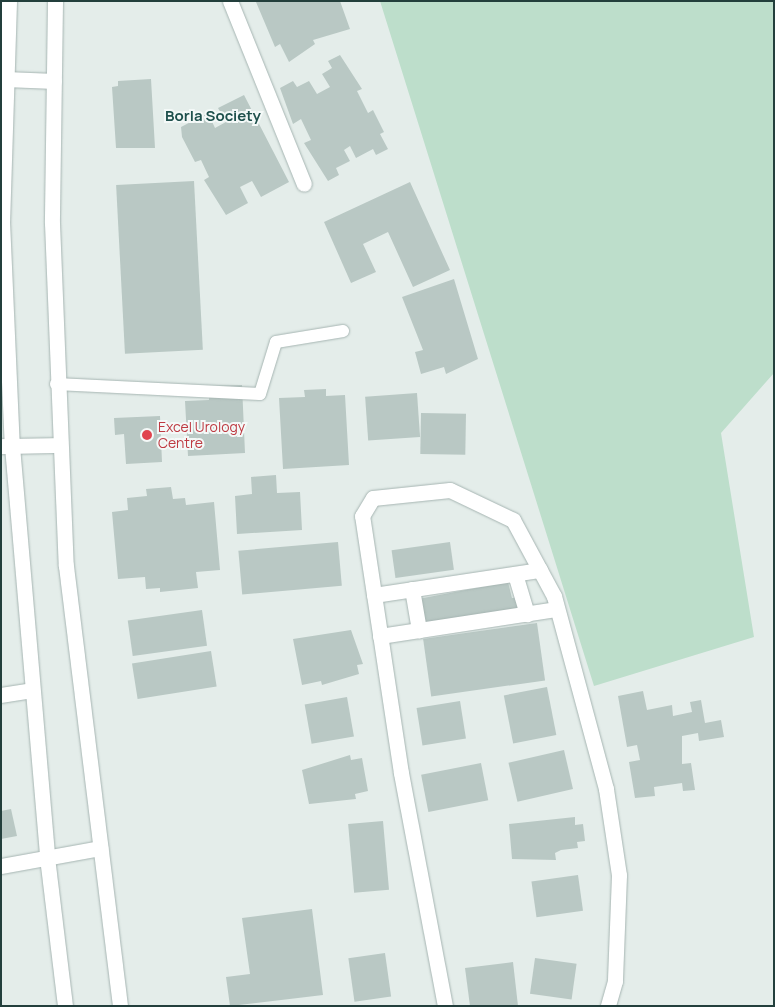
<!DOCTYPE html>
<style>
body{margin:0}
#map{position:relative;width:775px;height:1007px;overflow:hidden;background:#e4edea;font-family:Manrope,sans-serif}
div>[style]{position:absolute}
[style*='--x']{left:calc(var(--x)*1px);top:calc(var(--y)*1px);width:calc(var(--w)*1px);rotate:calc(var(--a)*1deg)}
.green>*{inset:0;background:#bddecb}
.building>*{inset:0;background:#b9c8c4;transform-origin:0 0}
.roads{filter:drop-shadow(0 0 1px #a6b5b2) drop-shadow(0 0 1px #a6b5b2)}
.service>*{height:12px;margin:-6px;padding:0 6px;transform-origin:6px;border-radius:6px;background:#fff}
.minor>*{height:15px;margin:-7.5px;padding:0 7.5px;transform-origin:7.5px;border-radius:7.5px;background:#fff}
.secondary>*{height:15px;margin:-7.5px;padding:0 7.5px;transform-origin:7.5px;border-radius:7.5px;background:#fff}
.dots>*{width:14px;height:14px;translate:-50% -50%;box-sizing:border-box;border:2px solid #f4f9f8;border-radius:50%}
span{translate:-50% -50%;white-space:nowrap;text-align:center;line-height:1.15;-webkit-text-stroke:4px #f4f9f8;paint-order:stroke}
.health-label{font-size:14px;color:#be3a42}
.left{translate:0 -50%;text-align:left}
.neighbourhood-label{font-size:15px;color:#1f514d;font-weight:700}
.frame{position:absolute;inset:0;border:2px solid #233f3c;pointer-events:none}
</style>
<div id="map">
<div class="green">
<i style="clip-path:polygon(380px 1px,774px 1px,774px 373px,721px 433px,754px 637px,594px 686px)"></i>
</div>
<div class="building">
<i style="clip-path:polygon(252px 1px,340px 1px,350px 29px,313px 40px,315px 44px,289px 62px,280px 44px,275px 47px,256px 2px)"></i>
<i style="clip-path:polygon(340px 55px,362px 89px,357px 91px,368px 113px,373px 110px,384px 132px,380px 134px,388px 149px,376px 155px,373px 149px,356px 158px,350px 146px,344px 150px,350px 161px,336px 168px,339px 175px,328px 181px,304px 143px,311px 140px,301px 119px,293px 124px,280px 88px,293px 81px,297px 87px,309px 81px,317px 94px,330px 87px,322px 74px,332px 68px,328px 61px)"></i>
<i style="clip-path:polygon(151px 79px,155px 148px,116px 148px,112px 87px,118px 86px,118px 81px)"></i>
<i style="clip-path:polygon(244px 95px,289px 182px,261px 197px,252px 181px,240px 187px,248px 203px,226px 215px,204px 180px,209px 177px,201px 160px,195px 162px,182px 137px,181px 127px,208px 113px,215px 128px,226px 122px,218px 108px)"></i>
<i style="left:194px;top:181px;width:169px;height:78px;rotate:87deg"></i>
<i style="clip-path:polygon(410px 182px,450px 270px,413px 287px,388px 232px,363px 244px,376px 272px,351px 283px,324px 222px)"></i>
<i style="clip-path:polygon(454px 279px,478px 359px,446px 374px,444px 367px,421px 374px,415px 352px,423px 350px,402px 297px)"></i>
<i style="clip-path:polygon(242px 385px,245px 453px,188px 456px,185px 401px,209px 400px,209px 386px)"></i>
<i style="clip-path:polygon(326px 389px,326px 396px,345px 395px,349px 465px,283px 469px,279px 398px,305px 397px,304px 390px)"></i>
<i style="left:417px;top:393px;width:44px;height:52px;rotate:86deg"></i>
<i style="left:421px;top:413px;width:45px;height:41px;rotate:1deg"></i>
<i style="clip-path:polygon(160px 416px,162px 462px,126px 464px,124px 434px,115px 435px,114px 418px)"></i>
<i style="clip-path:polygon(276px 475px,277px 493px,300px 492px,302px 530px,237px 534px,235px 496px,252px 494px,251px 477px)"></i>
<i style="clip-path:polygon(171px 487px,173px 499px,185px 498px,186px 505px,214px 502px,220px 570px,196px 572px,198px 588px,160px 592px,160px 588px,146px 589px,145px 577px,118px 579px,112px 512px,128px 510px,127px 498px,147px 496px,146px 489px)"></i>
<i style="left:338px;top:542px;width:44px;height:100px;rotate:85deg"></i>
<i style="left:450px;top:542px;width:28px;height:59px;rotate:82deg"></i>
<i style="clip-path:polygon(508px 582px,512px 598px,521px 597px,524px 611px,422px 625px,418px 599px)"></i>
<i style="left:202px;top:610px;width:36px;height:75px;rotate:82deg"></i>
<i style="left:537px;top:623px;width:58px;height:115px;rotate:82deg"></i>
<i style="clip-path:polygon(351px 630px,363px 664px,357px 665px,359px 674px,322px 685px,321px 681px,302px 685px,293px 639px)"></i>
<i style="left:211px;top:651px;width:36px;height:80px;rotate:81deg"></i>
<i style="left:547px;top:687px;width:49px;height:44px;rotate:79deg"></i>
<i style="clip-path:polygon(643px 691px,647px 710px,672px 705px,673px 716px,692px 712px,690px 702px,701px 700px,705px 723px,721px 720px,724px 737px,699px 741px,698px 733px,682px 736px,682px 764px,691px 763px,695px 790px,683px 791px,682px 783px,654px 787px,655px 796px,635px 798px,629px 762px,640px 760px,637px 745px,627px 747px,618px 696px)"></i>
<i style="left:347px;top:697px;width:40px;height:43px;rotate:80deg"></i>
<i style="left:460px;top:701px;width:38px;height:44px;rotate:81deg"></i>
<i style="left:564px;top:750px;width:40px;height:57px;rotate:77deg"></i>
<i style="clip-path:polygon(350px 755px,351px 760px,362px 758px,368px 791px,355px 794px,356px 799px,309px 804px,302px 770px)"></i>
<i style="left:481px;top:763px;width:38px;height:61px;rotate:79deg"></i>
<i style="clip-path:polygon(11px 809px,17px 836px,1px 839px,1px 811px)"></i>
<i style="clip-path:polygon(575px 817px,575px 825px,583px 824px,585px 841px,577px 842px,578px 848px,561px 850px,555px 853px,556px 860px,512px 859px,509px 824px)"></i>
<i style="left:383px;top:821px;width:69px;height:35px;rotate:85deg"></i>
<i style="left:578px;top:875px;width:36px;height:47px;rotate:82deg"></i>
<i style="clip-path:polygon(312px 909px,323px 995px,230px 1006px,226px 977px,250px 974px,242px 918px)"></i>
<i style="left:385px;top:953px;width:44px;height:37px;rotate:82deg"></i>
<i style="left:535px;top:958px;width:42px;height:36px;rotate:8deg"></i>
<i style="clip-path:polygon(513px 962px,518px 1006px,470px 1006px,465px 968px)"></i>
</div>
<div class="roads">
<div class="service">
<i style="--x:56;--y:384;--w:204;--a:2.8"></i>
<i style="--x:260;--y:394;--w:54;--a:-72.9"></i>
<i style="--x:276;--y:342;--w:68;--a:-9.3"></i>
</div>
<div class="minor">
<i style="--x:230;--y:1;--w:197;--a:68"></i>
<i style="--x:1;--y:446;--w:57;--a:-1"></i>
<i style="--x:515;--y:574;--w:42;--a:73.3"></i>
<i style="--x:412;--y:589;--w:42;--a:80.3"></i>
<i style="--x:374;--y:595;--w:168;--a:-8.6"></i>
<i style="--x:380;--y:636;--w:179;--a:-8.7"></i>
<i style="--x:1;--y:695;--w:30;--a:-9"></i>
<i style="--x:1;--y:866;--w:101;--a:-10.3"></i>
<i style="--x:445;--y:1006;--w:237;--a:-100.7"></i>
<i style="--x:401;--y:773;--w:260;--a:-98.6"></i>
<i style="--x:362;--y:516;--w:21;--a:-59"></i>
<i style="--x:373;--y:498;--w:77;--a:-5.9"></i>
<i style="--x:450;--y:490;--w:70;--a:25.5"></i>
<i style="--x:513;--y:520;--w:86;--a:61.7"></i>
<i style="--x:554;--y:596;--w:200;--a:74.9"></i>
<i style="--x:606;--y:789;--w:87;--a:81.4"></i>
<i style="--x:619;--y:875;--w:106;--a:92.2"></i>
<i style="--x:615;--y:981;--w:26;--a:106"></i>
</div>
<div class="secondary">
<i style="--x:9;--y:1;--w:220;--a:91.8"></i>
<i style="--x:2;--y:221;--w:225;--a:87.5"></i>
<i style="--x:12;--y:446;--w:412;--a:85.1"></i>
<i style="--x:47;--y:857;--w:150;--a:83.1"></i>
<i style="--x:55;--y:1;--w:222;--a:90.8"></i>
<i style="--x:52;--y:223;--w:343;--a:87.7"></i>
<i style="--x:66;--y:566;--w:443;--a:83"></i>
<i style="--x:6;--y:79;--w:48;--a:2.4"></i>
</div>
</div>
<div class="dots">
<i style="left:147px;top:435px;background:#e0444e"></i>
</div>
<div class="health-label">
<span class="left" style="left:158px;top:435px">Excel Urology<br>Centre</span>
</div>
<div class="neighbourhood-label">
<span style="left:213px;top:116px">Borla Society</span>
</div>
<div class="frame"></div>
</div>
